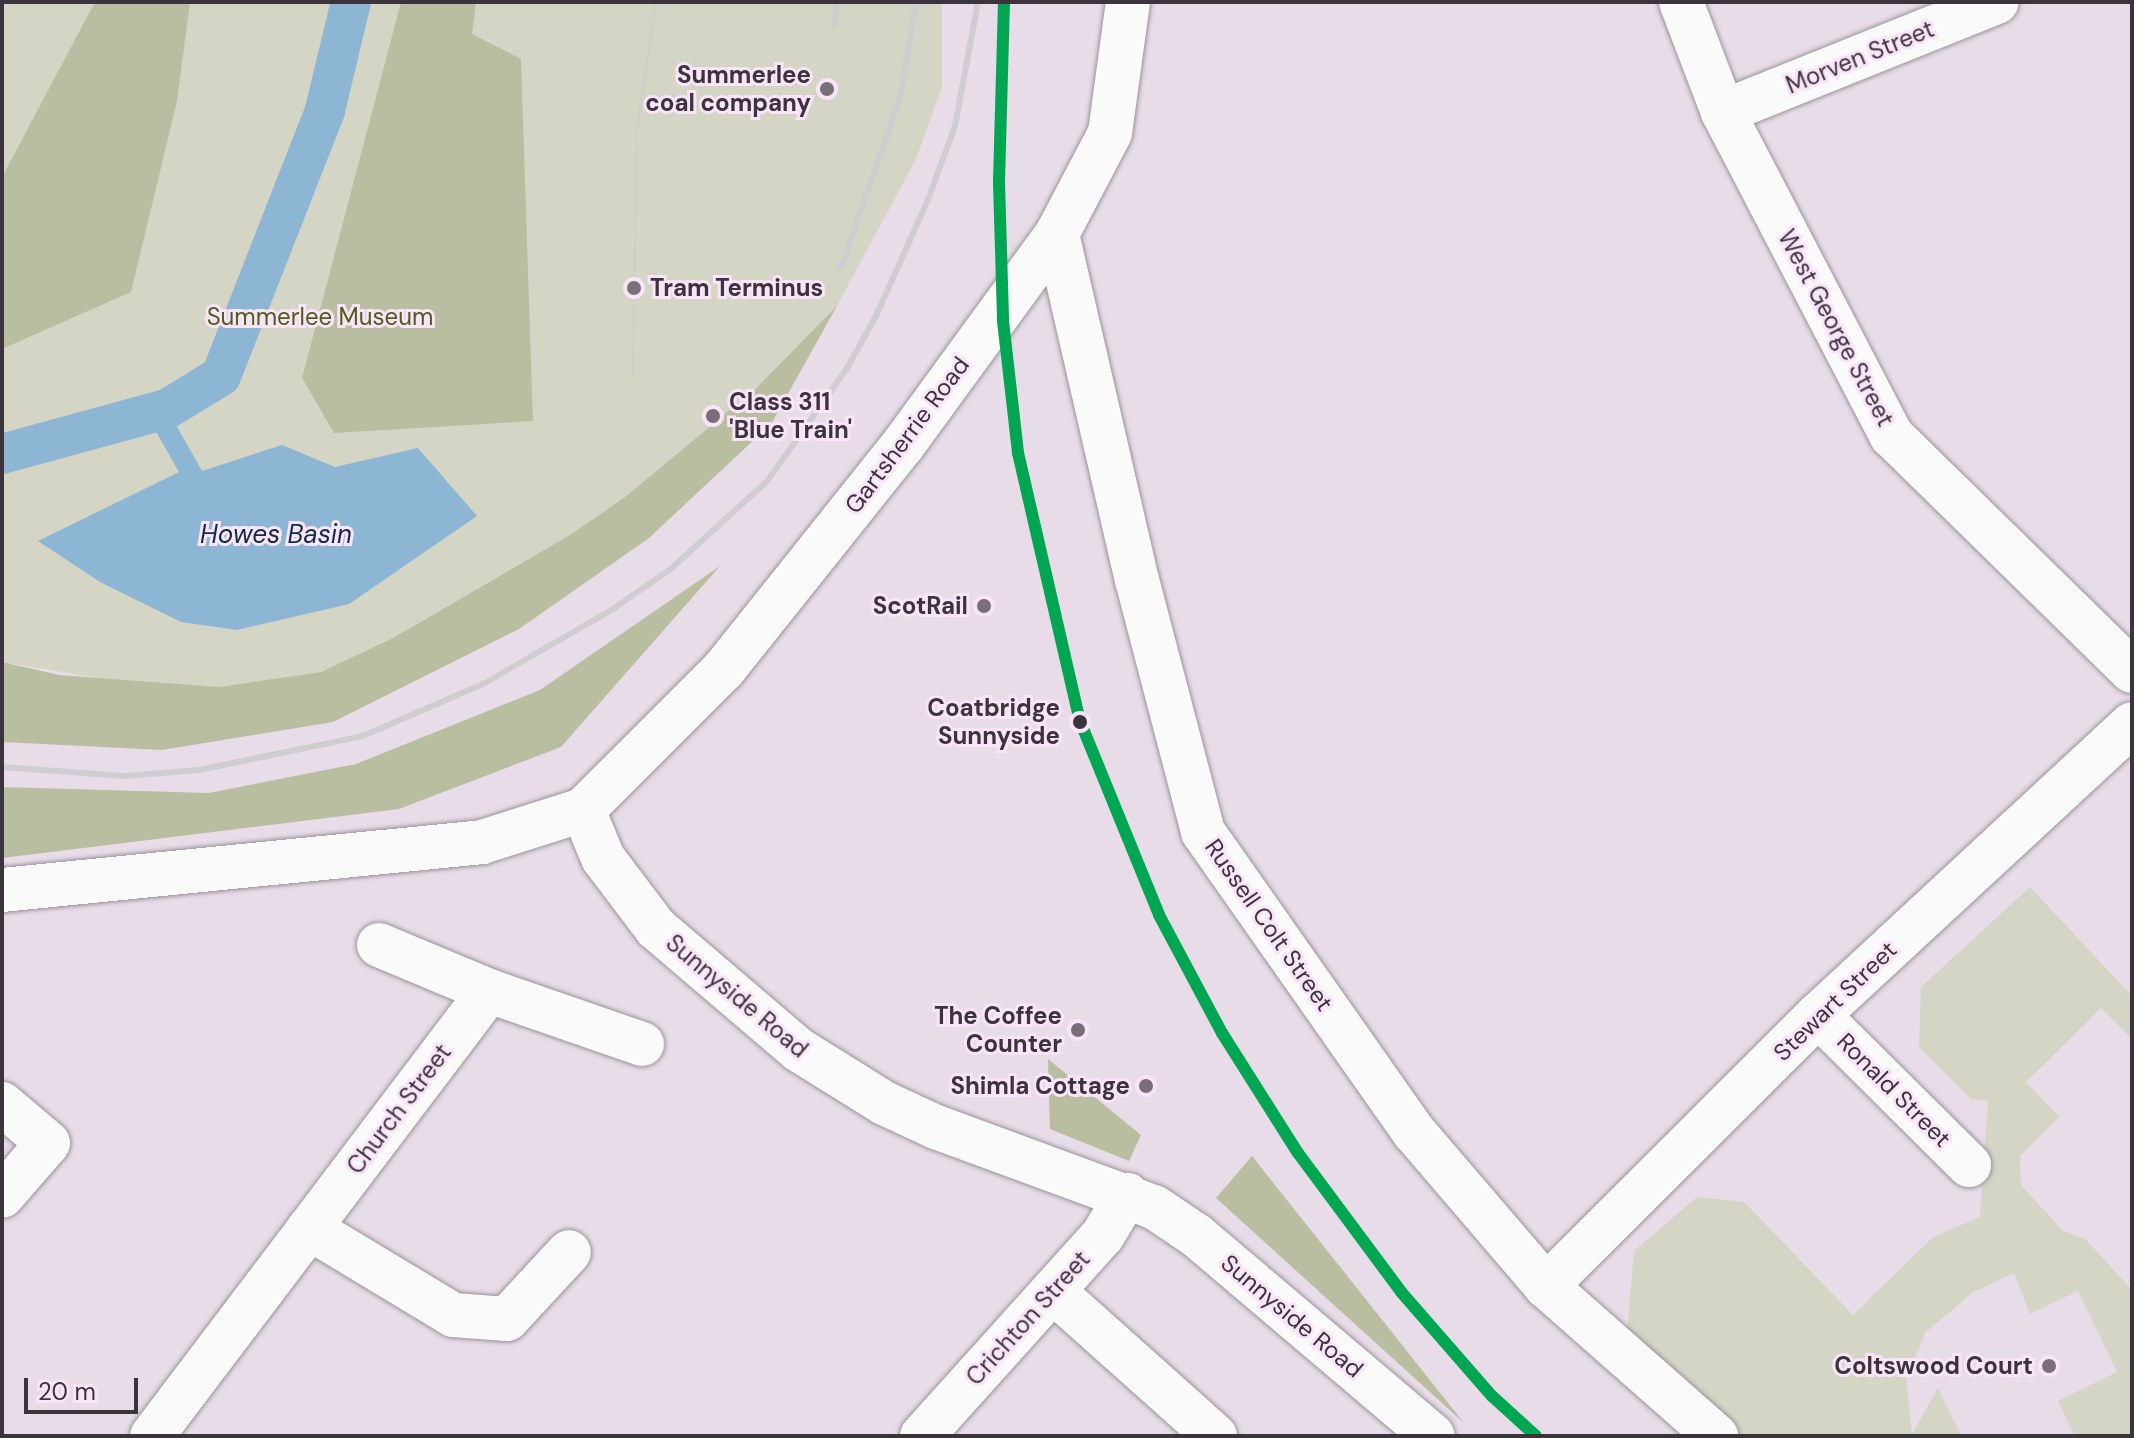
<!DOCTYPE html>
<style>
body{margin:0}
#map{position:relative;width:2134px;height:1438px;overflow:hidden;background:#e7dce7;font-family:"DM Sans",sans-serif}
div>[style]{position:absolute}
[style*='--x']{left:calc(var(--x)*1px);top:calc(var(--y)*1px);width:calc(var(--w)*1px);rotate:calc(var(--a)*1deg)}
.green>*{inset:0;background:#d4d5c4}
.forest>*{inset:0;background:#babea1}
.water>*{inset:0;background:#8db5d4}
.canal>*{height:40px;margin:-20px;padding:0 20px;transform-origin:20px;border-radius:20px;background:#8db5d4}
.roads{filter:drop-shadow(0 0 2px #9b939b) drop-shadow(0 0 2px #9b939b)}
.street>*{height:44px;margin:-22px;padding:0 22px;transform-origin:22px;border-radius:22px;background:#fbfafb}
.secondary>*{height:44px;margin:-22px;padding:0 22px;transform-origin:22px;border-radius:22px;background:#fbfafb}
.tram>*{height:2px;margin:-1px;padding:0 1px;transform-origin:1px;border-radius:1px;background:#cfcdcf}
.rail>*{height:6px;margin:-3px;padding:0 3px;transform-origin:3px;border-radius:3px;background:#cfcdcf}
.rail-1>*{height:12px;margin:-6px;padding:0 6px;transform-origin:6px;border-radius:6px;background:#00a651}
.dots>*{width:22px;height:22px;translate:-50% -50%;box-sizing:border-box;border:4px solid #f9e4f9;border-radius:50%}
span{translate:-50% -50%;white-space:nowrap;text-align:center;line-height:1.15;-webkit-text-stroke:6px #f9e4f9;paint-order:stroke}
.street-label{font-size:24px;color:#3c343c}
.poi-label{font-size:24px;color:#3c343c;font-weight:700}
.right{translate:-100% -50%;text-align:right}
.left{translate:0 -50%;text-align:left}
.park-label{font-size:24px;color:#4e5d19}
.stop-label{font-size:24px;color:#3c343c;font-weight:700}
.water-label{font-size:26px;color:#102d3e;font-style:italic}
.frame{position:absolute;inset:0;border:4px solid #3c343c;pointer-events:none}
.scale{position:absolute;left:24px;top:1378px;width:114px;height:36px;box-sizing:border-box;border:4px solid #3c343c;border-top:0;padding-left:10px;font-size:24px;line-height:28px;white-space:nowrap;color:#3c343c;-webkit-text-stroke:6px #f9e4f9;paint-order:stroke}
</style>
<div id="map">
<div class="green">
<i style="clip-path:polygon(2px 2px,942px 2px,942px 87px,916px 159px,837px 306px,754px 390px,625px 497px,570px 535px,393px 638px,321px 672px,219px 687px,129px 683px,2px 662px)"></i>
<i style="clip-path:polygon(2030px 887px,2132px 996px,2132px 1039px,2101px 1008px,2026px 1082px,2059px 1117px,2020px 1156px,2021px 1185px,2062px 1230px,2086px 1240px,2132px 1290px,2132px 1436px,2075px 1436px,2058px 1401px,2117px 1372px,2078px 1291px,2030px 1314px,2014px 1273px,1973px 1292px,1926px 1332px,1906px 1378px,1912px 1434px,1938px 1388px,1961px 1436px,1716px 1436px,1625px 1355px,1634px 1251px,1697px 1197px,1744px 1202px,1853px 1315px,1933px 1237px,1980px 1217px,1988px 1101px,1971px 1099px,1919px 1047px,1921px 987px)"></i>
</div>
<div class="forest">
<i style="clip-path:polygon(95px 2px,190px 2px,177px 101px,131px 292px,2px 349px,2px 177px)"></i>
<i style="clip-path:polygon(401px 2px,476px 2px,472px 34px,521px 59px,533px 421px,334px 433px,302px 378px)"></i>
<i style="clip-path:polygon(837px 306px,771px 424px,649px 538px,519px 629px,333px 722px,162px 750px,2px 742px,2px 662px,59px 675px,219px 687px,321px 672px,393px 638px,570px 535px,625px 497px,754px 390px)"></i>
<i style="clip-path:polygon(720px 566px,561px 747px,399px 809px,2px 858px,2px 787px,209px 793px,356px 764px,540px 690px)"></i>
<i style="clip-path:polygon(1048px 1059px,1141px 1135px,1129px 1161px,1050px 1129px)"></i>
<i style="clip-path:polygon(1252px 1156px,1464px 1423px,1216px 1198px)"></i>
</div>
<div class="water">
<i style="clip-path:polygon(167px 409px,202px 471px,282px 445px,335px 467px,418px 448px,477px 516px,349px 604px,237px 630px,181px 622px,100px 582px,38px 541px,179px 472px,150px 421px)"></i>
</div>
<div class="canal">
<i style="--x:2;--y:454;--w:171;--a:-15.3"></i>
<i style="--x:167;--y:409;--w:63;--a:-31.4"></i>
<i style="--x:221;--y:376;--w:286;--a:-68.6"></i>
<i style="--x:325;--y:110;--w:111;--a:-76.5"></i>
</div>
<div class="roads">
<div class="street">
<i style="--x:1681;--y:2;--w:118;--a:69.1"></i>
<i style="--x:1723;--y:112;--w:365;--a:62.5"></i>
<i style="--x:1892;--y:436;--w:336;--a:44.4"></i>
<i style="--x:1723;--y:112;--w:295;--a:-21.9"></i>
<i style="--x:1057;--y:234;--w:355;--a:77"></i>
<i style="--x:1137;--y:580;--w:260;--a:75.3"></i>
<i style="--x:1203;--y:832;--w:367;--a:54.9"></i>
<i style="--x:1414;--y:1132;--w:203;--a:49.4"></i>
<i style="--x:1546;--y:1286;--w:227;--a:41.4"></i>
<i style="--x:379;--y:945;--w:119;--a:22.7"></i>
<i style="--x:1818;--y:1015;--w:213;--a:44.8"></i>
<i style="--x:2;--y:1104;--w:60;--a:40.3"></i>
<i style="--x:48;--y:1143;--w:70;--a:131"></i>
<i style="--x:309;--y:1228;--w:168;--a:31.1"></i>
<i style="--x:453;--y:1315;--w:54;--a:4.2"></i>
<i style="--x:507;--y:1319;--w:91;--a:-47.2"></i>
<i style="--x:1546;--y:1286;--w:384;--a:-44.9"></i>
<i style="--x:1818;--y:1015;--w:428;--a:-42.8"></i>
<i style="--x:1054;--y:1292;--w:216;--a:41.8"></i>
<i style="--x:152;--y:1436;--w:558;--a:-52.86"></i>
<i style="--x:489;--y:991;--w:162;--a:19.1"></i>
<i style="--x:922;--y:1436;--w:270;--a:-48"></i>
<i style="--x:1103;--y:1235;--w:47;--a:-59"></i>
</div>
<div class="secondary">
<i style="--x:583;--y:810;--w:52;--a:67.4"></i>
<i style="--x:603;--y:858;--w:88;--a:52.9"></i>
<i style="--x:656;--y:928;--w:188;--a:40.5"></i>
<i style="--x:799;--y:1050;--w:100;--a:31.9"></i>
<i style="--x:884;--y:1103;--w:57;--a:24.8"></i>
<i style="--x:936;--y:1127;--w:232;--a:20.2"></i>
<i style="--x:1154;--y:1207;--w:52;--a:34"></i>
<i style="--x:1197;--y:1236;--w:309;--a:40.3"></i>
<i style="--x:2;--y:890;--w:482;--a:-5.7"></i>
<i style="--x:482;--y:842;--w:106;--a:-17.6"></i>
<i style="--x:583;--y:810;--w:199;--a:-45"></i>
<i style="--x:724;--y:669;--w:287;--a:-51.4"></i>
<i style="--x:903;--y:445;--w:261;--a:-53.9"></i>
<i style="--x:1057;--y:234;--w:114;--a:-62.3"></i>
<i style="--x:1110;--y:133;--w:132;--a:-82.2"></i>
</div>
</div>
<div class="tram">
<i style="--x:633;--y:376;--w:247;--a:-89.1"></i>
<i style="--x:637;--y:129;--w:128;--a:-81.5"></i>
</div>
<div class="rail">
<i style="--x:835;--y:25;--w:23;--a:-88"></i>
<i style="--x:841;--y:268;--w:180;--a:-70.9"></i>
<i style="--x:900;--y:98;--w:97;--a:-80.5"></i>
<i style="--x:2;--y:767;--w:123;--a:4.2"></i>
<i style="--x:125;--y:776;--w:74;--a:-4.6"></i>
<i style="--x:199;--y:770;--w:167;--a:-11.7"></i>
<i style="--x:363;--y:736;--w:133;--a:-23.5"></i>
<i style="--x:485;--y:683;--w:148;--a:-30"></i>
<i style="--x:613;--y:609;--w:72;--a:-34.8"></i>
<i style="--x:672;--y:568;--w:130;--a:-42.5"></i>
<i style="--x:768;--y:480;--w:135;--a:-54.7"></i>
<i style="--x:846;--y:370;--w:62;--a:-60.9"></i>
<i style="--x:876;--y:316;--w:127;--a:-65.9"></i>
<i style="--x:928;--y:200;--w:79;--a:-70"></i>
<i style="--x:955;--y:126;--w:126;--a:-79.5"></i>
</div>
<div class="rail-1">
<i style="--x:1004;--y:2;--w:181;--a:91.6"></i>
<i style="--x:999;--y:183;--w:138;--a:88.3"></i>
<i style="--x:1003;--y:321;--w:133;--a:83.5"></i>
<i style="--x:1018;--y:453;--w:275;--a:77"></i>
<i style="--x:1080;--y:721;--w:209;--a:67.8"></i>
<i style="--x:1159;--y:915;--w:134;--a:61.9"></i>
<i style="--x:1222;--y:1033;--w:142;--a:57.7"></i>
<i style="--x:1298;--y:1153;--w:174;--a:53.4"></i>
<i style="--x:1402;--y:1293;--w:137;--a:48.9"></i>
<i style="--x:1492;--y:1396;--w:59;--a:42.3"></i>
</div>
<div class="dots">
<i style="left:827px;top:89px;background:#786f78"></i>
<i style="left:634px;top:288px;background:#786f78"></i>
<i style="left:713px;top:416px;background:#786f78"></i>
<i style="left:984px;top:606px;background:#786f78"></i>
<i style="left:1080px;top:722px;background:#3c343c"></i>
<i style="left:1078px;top:1030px;background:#786f78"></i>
<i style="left:1146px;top:1086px;background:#786f78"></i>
<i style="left:2049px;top:1366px;background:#786f78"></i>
</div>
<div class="street-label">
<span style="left:1860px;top:57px;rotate:-22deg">Morven Street</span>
<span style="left:1836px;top:328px;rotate:62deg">West George Street</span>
<span style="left:907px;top:435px;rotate:-53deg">Gartsherrie Road</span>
<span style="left:1269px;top:925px;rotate:55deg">Russell Colt Street</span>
<span style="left:737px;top:996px;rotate:40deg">Sunnyside Road</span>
<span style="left:1835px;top:1001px;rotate:-44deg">Stewart Street</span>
<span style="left:1894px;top:1090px;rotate:45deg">Ronald Street</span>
<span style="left:399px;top:1109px;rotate:-53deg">Church Street</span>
<span style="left:1292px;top:1316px;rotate:40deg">Sunnyside Road</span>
<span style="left:1028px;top:1318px;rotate:-48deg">Crichton Street</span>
</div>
<div class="poi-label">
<span class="right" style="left:811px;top:89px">Summerlee<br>coal company</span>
<span class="left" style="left:650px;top:288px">Tram Terminus</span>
<span class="left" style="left:729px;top:416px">Class 311<br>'Blue Train'</span>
<span class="right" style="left:968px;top:606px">ScotRail</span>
<span class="right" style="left:1062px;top:1030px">The Coffee<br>Counter</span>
<span class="right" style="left:1130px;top:1086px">Shimla Cottage</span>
<span class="right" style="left:2033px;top:1366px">Coltswood Court</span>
</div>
<div class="park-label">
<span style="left:320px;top:317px">Summerlee Museum</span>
</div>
<div class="stop-label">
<span class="right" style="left:1060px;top:722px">Coatbridge<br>Sunnyside</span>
</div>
<div class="water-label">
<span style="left:276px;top:535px">Howes Basin</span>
</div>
<div class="frame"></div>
<div class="scale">20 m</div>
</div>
